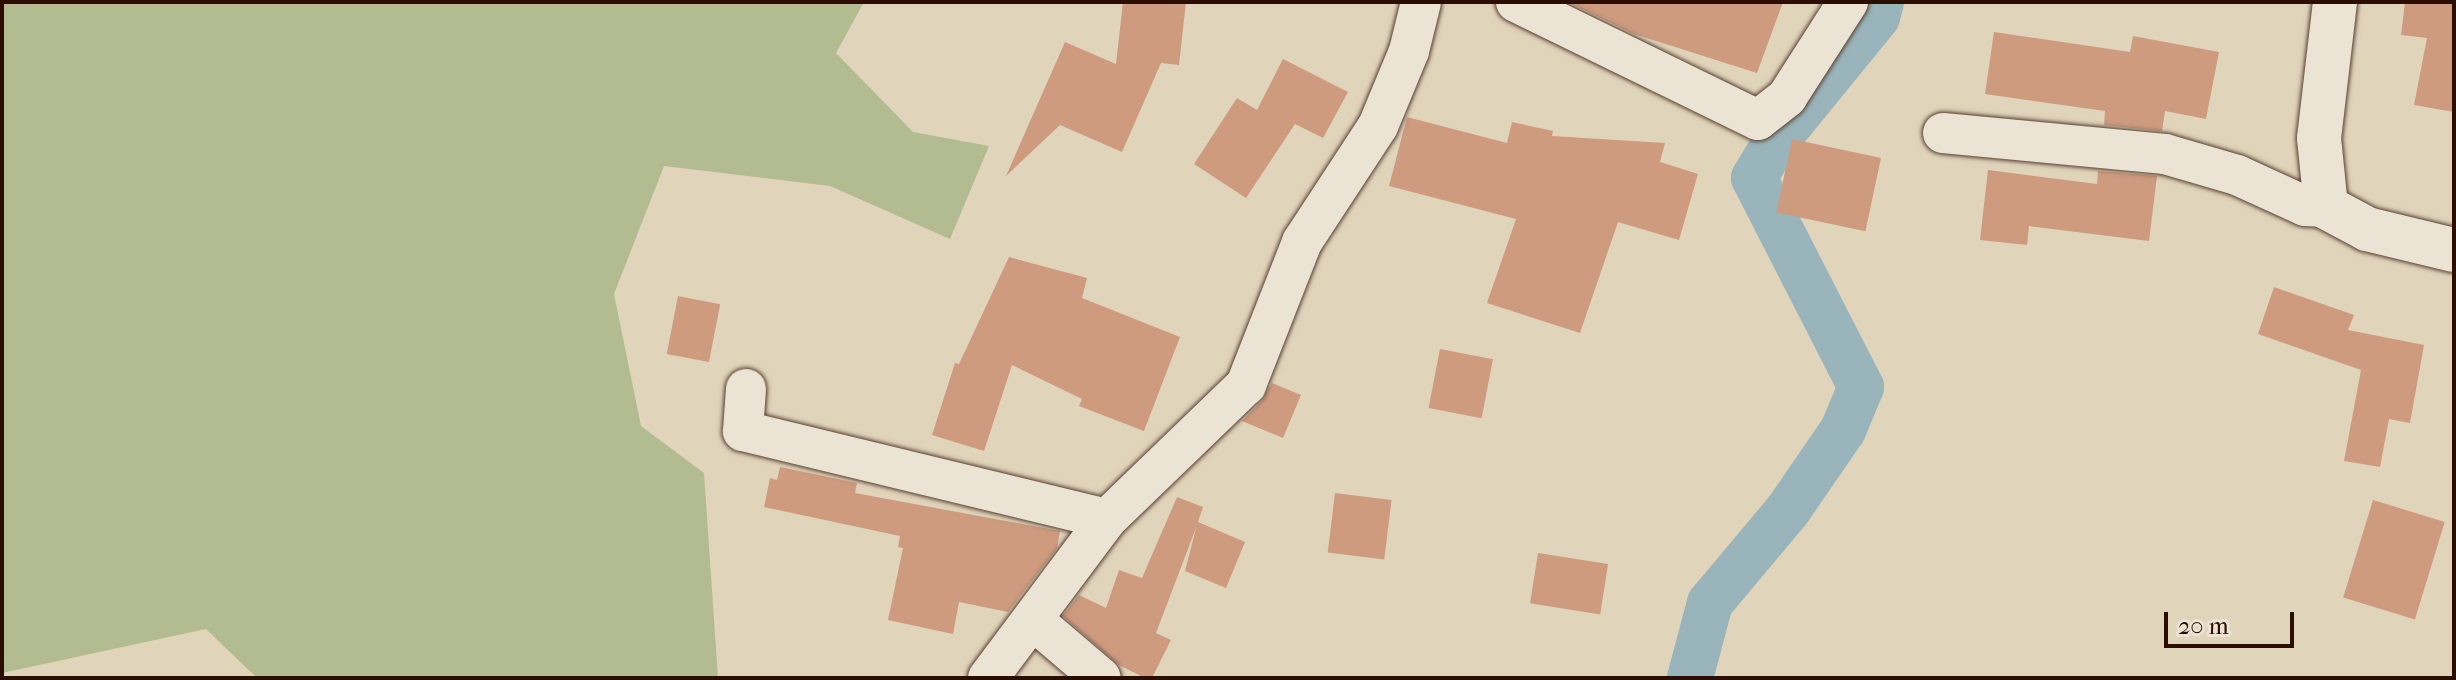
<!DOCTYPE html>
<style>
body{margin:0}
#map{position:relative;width:2456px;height:680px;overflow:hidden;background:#e0d4bb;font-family:"IM FELL French Canon",serif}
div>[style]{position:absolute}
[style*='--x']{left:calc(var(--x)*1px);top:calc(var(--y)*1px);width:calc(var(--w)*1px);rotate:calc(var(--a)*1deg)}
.green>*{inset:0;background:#b3bc90}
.canal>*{height:46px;margin:-23px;padding:0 23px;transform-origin:23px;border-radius:23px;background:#99b5bb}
.building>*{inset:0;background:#ce9b7f;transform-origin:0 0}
.roads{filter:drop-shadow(0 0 2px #583f30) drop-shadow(0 0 2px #583f30)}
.minor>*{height:40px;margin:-20px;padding:0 20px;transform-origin:20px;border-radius:20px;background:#ebe3d3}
.tertiary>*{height:44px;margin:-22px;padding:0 22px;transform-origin:22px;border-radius:22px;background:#ebe3d3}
span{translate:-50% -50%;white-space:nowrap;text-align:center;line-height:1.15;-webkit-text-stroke:8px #ebe3d3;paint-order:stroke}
.frame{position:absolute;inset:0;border:4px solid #2b0d02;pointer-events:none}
.scale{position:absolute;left:2164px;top:612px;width:130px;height:36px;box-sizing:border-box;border:4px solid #2b0d02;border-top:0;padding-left:10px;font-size:24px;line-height:28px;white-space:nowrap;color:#2b0d02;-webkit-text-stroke:6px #ebe3d3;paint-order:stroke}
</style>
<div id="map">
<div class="green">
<i style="clip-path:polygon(2px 2px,864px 2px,836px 53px,913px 132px,989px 146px,950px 239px,830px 186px,664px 166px,614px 294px,641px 426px,704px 473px,718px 678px,257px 678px,206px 629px,2px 673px)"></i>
</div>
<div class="canal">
<i style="--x:1690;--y:678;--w:78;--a:-75.1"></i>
<i style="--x:1710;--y:603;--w:121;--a:-50"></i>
<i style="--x:1788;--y:510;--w:97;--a:-55.5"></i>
<i style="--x:1843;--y:430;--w:47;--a:-67.3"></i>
<i style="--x:1861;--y:387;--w:235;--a:-117.1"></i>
<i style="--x:1754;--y:178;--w:43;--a:-59.3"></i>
<i style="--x:1776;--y:141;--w:160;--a:-50.8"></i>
<i style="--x:1877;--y:17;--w:16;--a:-75"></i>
</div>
<div class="building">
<i style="clip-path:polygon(1123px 2px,1186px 2px,1179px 65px,1161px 63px,1122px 152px,1060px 125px,1006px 176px,1065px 42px,1116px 64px)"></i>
<i style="clip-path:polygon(1568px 2px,1783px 2px,1757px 73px,1634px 34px)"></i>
<i style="clip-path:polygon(2405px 2px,2454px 2px,2454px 112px,2414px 105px,2427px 38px,2401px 35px)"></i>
<i style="clip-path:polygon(1994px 32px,2130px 52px,2133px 36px,2219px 52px,2206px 119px,2165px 111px,2162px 131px,2104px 125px,2105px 111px,1985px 94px)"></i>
<i style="clip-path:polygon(1283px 59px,1348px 92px,1323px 138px,1295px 124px,1246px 198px,1194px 164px,1237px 98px,1257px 110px)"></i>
<i style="clip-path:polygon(1407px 117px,1507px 143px,1512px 122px,1553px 131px,1552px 136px,1665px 143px,1660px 162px,1698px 174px,1679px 240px,1618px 222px,1580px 333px,1487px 303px,1516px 219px,1389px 186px)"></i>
<i style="left:1792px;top:139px;width:91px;height:75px;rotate:12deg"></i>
<i style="clip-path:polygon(1988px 170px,2097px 184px,2098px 171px,2157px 176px,2149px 241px,2029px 226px,2027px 245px,1980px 240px)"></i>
<i style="clip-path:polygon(1009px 257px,1087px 278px,1082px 298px,1180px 337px,1144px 431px,1079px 406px,1082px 399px,1012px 365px,984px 451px,932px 435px,955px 363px,959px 364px)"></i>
<i style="clip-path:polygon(2274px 287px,2354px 315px,2348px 330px,2424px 345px,2410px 423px,2389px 419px,2380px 467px,2344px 461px,2361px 370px,2258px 334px)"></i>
<i style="left:678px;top:296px;width:43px;height:59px;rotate:11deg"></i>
<i style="left:1440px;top:349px;width:54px;height:60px;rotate:11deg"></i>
<i style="clip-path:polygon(1272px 383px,1301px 395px,1283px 438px,1242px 421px,1262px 401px)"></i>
<i style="clip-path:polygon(780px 467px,857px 483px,855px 493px,1060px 531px,1057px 548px,1008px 612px,959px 602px,953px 634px,888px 620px,903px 548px,898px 547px,900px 536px,764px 507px,770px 478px,777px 480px)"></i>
<i style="left:1335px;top:493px;width:57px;height:60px;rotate:7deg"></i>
<i style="clip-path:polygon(1177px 497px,1203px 507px,1198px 522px,1245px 542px,1226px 588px,1185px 571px,1196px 528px,1156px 633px,1171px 640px,1152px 678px,1145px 678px,1119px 665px,1063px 616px,1079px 595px,1106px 608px,1119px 570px,1142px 578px)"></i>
<i style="left:2373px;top:500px;width:75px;height:102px;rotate:17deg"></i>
<i style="left:1538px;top:553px;width:71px;height:51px;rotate:9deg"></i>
</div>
<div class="roads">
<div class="minor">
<i style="--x:1516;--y:2;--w:269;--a:26"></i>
<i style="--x:1758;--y:120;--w:37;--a:-38"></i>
<i style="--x:1787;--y:97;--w:113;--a:-57.3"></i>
<i style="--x:1943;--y:133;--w:223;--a:5.4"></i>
<i style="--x:2165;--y:154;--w:75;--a:16.3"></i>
<i style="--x:2237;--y:175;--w:75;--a:24.5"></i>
<i style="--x:2305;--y:206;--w:21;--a:3"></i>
<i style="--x:746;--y:389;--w:42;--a:94.1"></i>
<i style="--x:743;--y:431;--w:374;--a:13.6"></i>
<i style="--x:1033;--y:620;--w:89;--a:40.5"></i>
<i style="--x:988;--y:678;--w:199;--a:-53.2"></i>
<i style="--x:1107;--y:519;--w:193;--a:-44"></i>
<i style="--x:1246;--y:385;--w:154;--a:-68.6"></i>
<i style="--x:1302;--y:242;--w:139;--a:-56.8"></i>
<i style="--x:1378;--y:126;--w:81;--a:-67.5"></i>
<i style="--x:1409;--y:51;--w:50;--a:-76.2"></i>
</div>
<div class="tertiary">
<i style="--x:2335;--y:2;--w:137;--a:96.7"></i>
<i style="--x:2319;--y:138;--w:69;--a:84.2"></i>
<i style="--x:2326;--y:207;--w:47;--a:28.2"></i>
<i style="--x:2367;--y:229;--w:89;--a:13.6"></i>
</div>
</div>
<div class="frame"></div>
<div class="scale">20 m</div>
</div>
